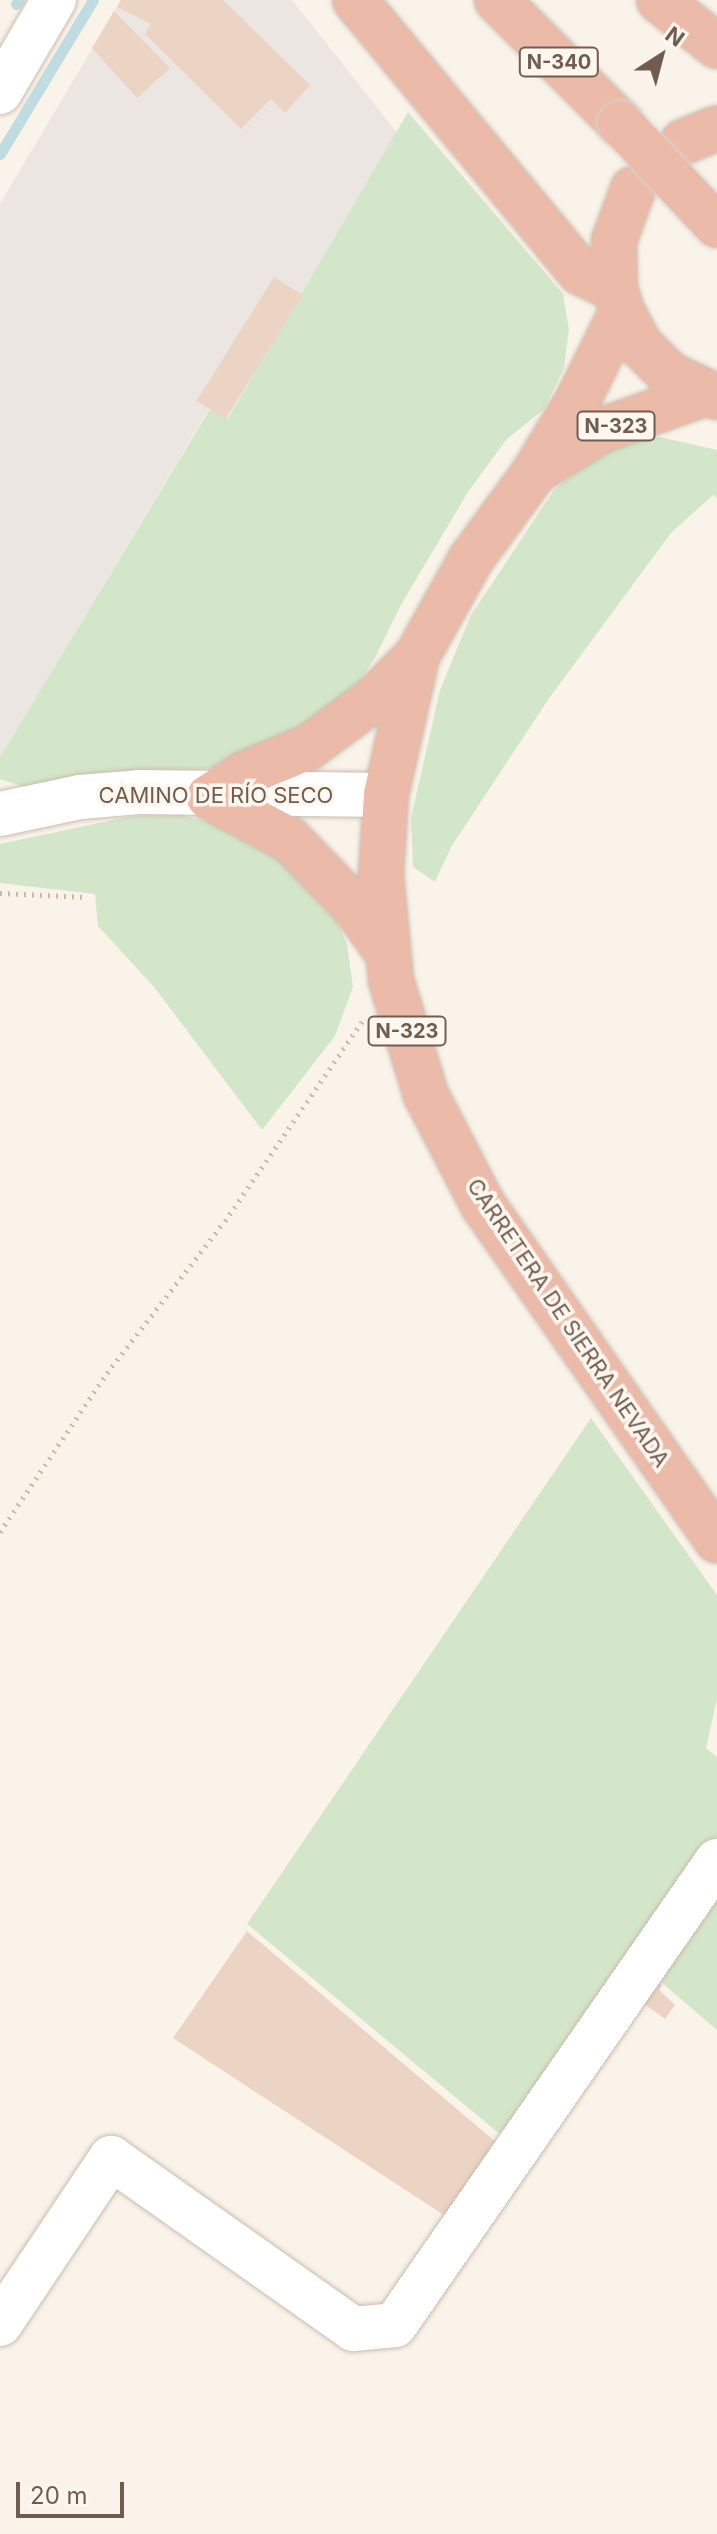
<!DOCTYPE html>
<meta charset="utf-8">
<style>
body{margin:0}
#map{position:relative;width:717px;height:2534px;overflow:hidden;background:#faf3e9;font-family:Inter,sans-serif}
div>[style]{position:absolute}
[style*='--x']{left:calc(var(--x)*1px);top:calc(var(--y)*1px);width:calc(var(--w)*1px);rotate:calc(var(--a)*1deg)}
.industrial>*{inset:0;background:#ebe6e2}
.green>*{inset:0;background:#d4e6c9}
.stream>*{height:11px;margin:-5.5px;padding:0 5.5px;transform-origin:5.5px;border-radius:5.5px;background:#c0dce1}
.building>*{inset:0;background:#ecd4c4;transform-origin:0 0}
.path>*{height:5px;margin-top:-2.5px;transform-origin:0;background:repeating-linear-gradient(90deg,#d1b7a7 0 2px,transparent 0 8px)}
.roads{filter:drop-shadow(0 0 2px #cbbcb0) drop-shadow(0 0 2px #cbbcb0)}
.minor>*{height:44px;margin:-22px;padding:0 22px;transform-origin:22px;border-radius:22px;background:#fff}
.highway>*{height:44px;margin:-22px;padding:0 22px;transform-origin:22px;border-radius:22px;background:#ecbaa8}
.bridges{filter:drop-shadow(0 0 2px #d7d1ce) drop-shadow(0 0 2px #d7d1ce)}
.highway-bridge>*{height:44px;margin:-22px;padding:0 22px;transform-origin:22px;border-radius:22px;background:#ecbaa8}
span{translate:-50% -50%;white-space:nowrap;text-align:center;line-height:1.15;-webkit-text-stroke:7px #fdf7ef;paint-order:stroke}
.shield-label span{padding:2px 6px;background:#fdf7ef;border:2px solid;border-radius:6px;-webkit-text-stroke-width:0}
.shield-label{font-size:20px;color:#715c50;font-weight:700}
.street-label{font-size:22px;color:#715c50}
.north{position:absolute;left:621px;top:16px;width:80px;height:80px;-webkit-text-stroke:6px #fdf7ef;paint-order:stroke;rotate:36deg;font-size:22px;font-weight:700;line-height:32px;text-align:center;color:#715c50}
.north::after{content:'';display:block;margin:auto;width:28px;height:36px;background:#715c50;clip-path:polygon(50% 0,100% 100%,50% 72%,0 100%)}
.scale{position:absolute;left:16px;top:2482px;width:108px;height:36px;box-sizing:border-box;border:4px solid #715c50;border-top:0;padding-left:10px;font-size:24px;line-height:28px;white-space:nowrap;color:#715c50;-webkit-text-stroke:6px #fdf7ef;paint-order:stroke}
</style>
<div id="map">
<div class="industrial">
<i style="clip-path:polygon(121px 0,292px 0,398px 134px,228px 420px,209px 409px,0 757px,0 204px)"></i>
</div>
<div class="green">
<i style="clip-path:polygon(408px 112px,563px 294px,569px 329px,564px 368px,544px 409px,506px 440px,468px 492px,402px 603px,375px 658px,350px 696px,325px 715px,212px 768px,25px 787px,0 779px,0 757px,210px 409px,228px 419px)"></i>
<i style="clip-path:polygon(660px 437px,717px 450px,717px 498px,713px 495px,671px 533px,550px 697px,451px 847px,435px 882px,413px 867px,411px 818px,440px 690px,471px 615px,554px 490px,595px 456px,636px 439px)"></i>
<i style="clip-path:polygon(181px 815px,235px 828px,262px 842px,326px 895px,347px 944px,353px 987px,335px 1036px,262px 1130px,154px 987px,98px 926px,95px 894px,0 883px,0 844px,132px 816px)"></i>
<i style="clip-path:polygon(591px 1418px,717px 1595px,717px 1699px,706px 1748px,717px 1757px,717px 1843px,507px 2140px,247px 1924px)"></i>
<i style="clip-path:polygon(717px 1879px,717px 2030px,648px 1971px)"></i>
</div>
<div class="stream">
<i style="--x:16;--y:4;--w:5;--a:-53"></i>
<i style="--x:0;--y:154;--w:180;--a:-58.9"></i>
</div>
<div class="building">
<i style="clip-path:polygon(121px 0,223px 0,310px 85px,285px 113px,271px 99px,241px 129px,145px 34px,151px 24px,117px 7px)"></i>
<i style="clip-path:polygon(114px 11px,170px 68px,137px 98px,92px 48px)"></i>
<i style="left:274px;top:277px;width:34px;height:146px;rotate:32deg"></i>
<i style="clip-path:polygon(247px 1931px,504px 2149px,453px 2221px,173px 2038px)"></i>
<i style="clip-path:polygon(645px 1975px,662px 1985px,659px 1990px,675px 2005px,665px 2019px,632px 1995px)"></i>
</div>
<div class="path">
<i style="--x:0;--y:893;--w:87;--a:2.6"></i>
<i style="--x:0;--y:1532;--w:192;--a:-56.1"></i>
<i style="--x:107;--y:1373;--w:192;--a:-52.2"></i>
<i style="--x:225;--y:1221;--w:244;--a:-55.5"></i>
</div>
<div class="roads">
<div class="minor">
<i style="--x:0;--y:92;--w:107;--a:-59.6"></i>
<i style="--x:0;--y:814;--w:82;--a:-12"></i>
<i style="--x:80;--y:797;--w:59;--a:-4.8"></i>
<i style="--x:139;--y:792;--w:247;--a:0.7"></i>
<i style="--x:0;--y:2324;--w:200;--a:-56.2"></i>
<i style="--x:111;--y:2158;--w:296;--a:35.2"></i>
<i style="--x:353;--y:2329;--w:42;--a:-5.4"></i>
<i style="--x:395;--y:2325;--w:565;--a:-55.24"></i>
</div>
<div class="highway">
<i style="--x:355;--y:0;--w:353;--a:50.4"></i>
<i style="--x:580;--y:272;--w:39;--a:26"></i>
<i style="--x:497;--y:0;--w:174;--a:45"></i>
<i style="--x:659;--y:0;--w:74;--a:38.4"></i>
<i style="--x:683;--y:142;--w:37;--a:-22"></i>
<i style="--x:633;--y:189;--w:55;--a:110.1"></i>
<i style="--x:614;--y:241;--w:48;--a:88.8"></i>
<i style="--x:615;--y:289;--w:23;--a:72"></i>
<i style="--x:622;--y:311;--w:40;--a:62"></i>
<i style="--x:641;--y:346;--w:40;--a:45"></i>
<i style="--x:669;--y:374;--w:53;--a:25.6"></i>
<i style="--x:622;--y:311;--w:97;--a:116.3"></i>
<i style="--x:579;--y:398;--w:87;--a:121"></i>
<i style="--x:534;--y:473;--w:107;--a:126.2"></i>
<i style="--x:471;--y:559;--w:111;--a:119.1"></i>
<i style="--x:417;--y:656;--w:142;--a:102.6"></i>
<i style="--x:386;--y:795;--w:79;--a:93.6"></i>
<i style="--x:381;--y:874;--w:106;--a:84.6"></i>
<i style="--x:391;--y:980;--w:120;--a:73.1"></i>
<i style="--x:426;--y:1095;--w:124;--a:62.6"></i>
<i style="--x:483;--y:1205;--w:409;--a:55.1"></i>
<i style="--x:543;--y:467;--w:67;--a:-32.3"></i>
<i style="--x:600;--y:431;--w:110;--a:-19.6"></i>
<i style="--x:387;--y:952;--w:58;--a:-125.9"></i>
<i style="--x:353;--y:905;--w:91;--a:-134.1"></i>
<i style="--x:290;--y:840;--w:92;--a:-152"></i>
<i style="--x:209;--y:797;--w:42;--a:-33.3"></i>
<i style="--x:244;--y:774;--w:70;--a:-22.6"></i>
<i style="--x:309;--y:747;--w:81;--a:-36.4"></i>
<i style="--x:374;--y:699;--w:61;--a:-45"></i>
</div>
</div>
<div class="bridges">
<div class="highway-bridge">
<i style="--x:620;--y:123;--w:141;--a:46.7"></i>
</div>
</div>
<div class="shield-label">
<span style="left:559px;top:62px">N-340</span>
<span style="left:616px;top:426px">N-323</span>
<span style="left:407px;top:1031px">N-323</span>
</div>
<div class="street-label">
<span style="left:216px;top:796px">CAMINO DE RÍO SECO</span>
<span style="left:568px;top:1323px;rotate:56deg">CARRETERA DE SIERRA NEVADA</span>
</div>
<div class="north">N</div>
<div class="scale">20 m</div>
</div>
